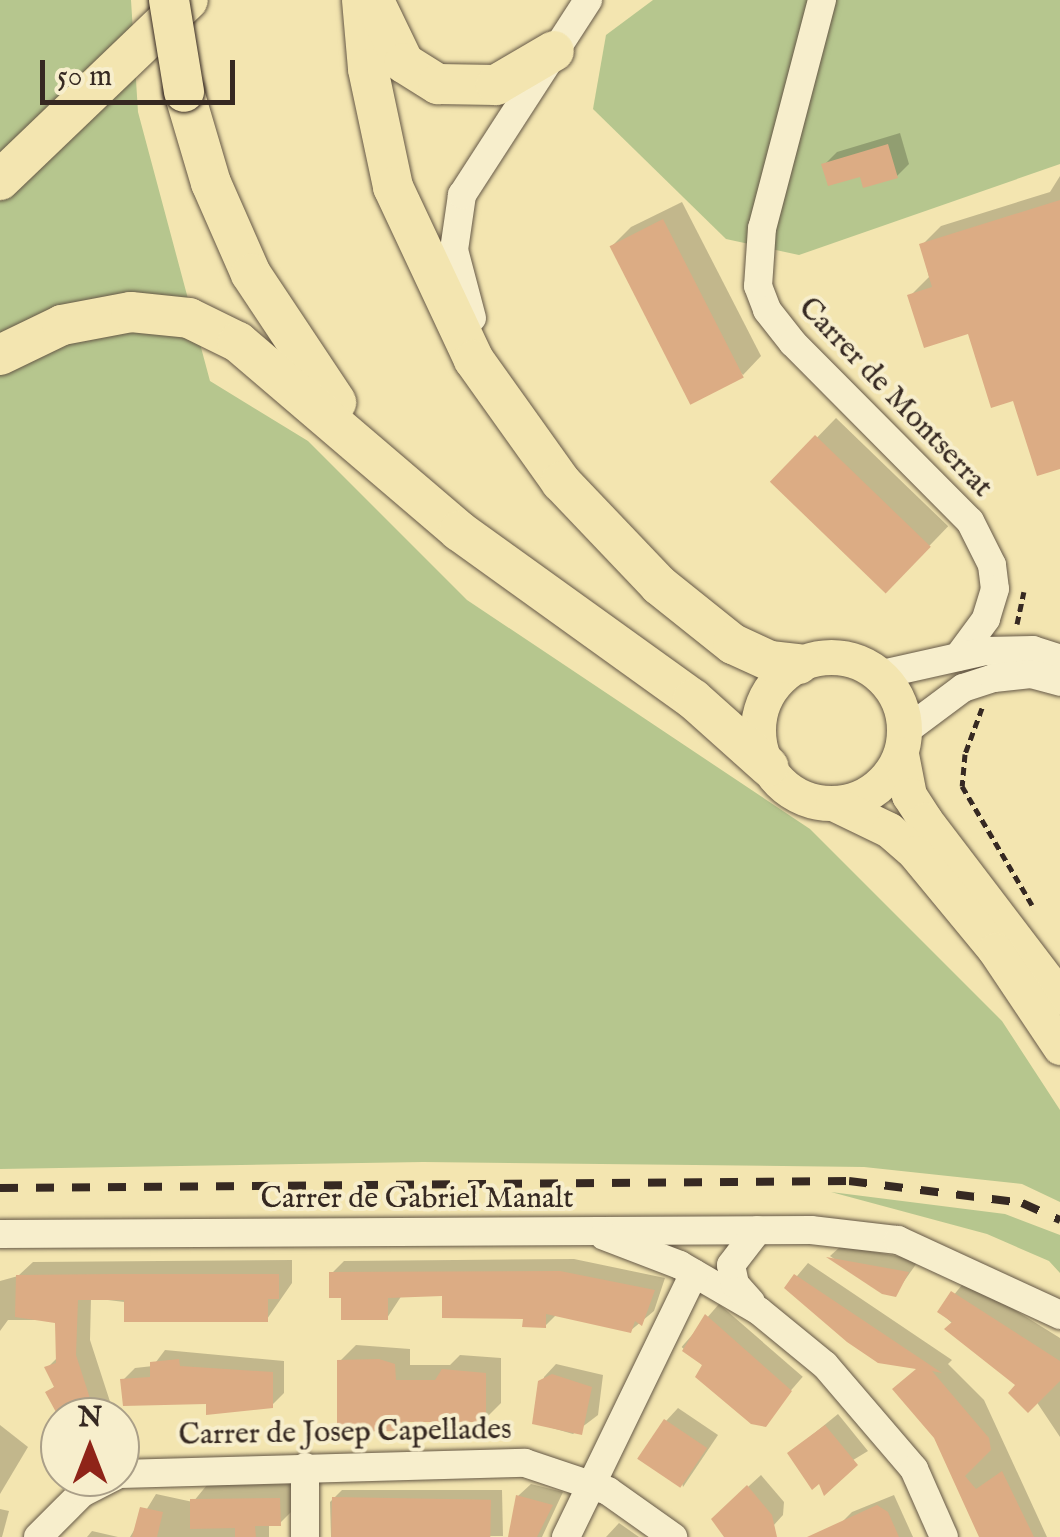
<!DOCTYPE html>
<style>
body{margin:0}
#map{position:relative;width:1060px;height:1537px;overflow:hidden;background:#f3e5b0;font-family:"IM FELL English",serif}
div>[style]{position:absolute}
[style*='--x']{left:calc(var(--x)*1px);top:calc(var(--y)*1px);width:calc(var(--w)*1px);rotate:calc(var(--a)*1deg)}
.green>*{inset:0;background:#b6c68e}
.shadow>*{inset:0;background:#0003;transform-origin:0 0}
.building>*{inset:0;background:#dcac84;transform-origin:0 0}
.path>*{height:5px;margin-top:-2.5px;transform-origin:0;background:repeating-linear-gradient(90deg,#362922 0 8px,transparent 0 13px)}
.roads{filter:drop-shadow(0 0 2px #655846) drop-shadow(0 0 2px #655846)}
.minor>*{height:28px;margin:-14px;padding:0 14px;transform-origin:14px;border-radius:14px;background:#f7eecc}
.major>*{height:35px;margin:-17.5px;padding:0 17.5px;transform-origin:17.5px;border-radius:17.5px;background:#f3e5b0}
.major>.ring{margin:-17.5px;padding:0;box-sizing:content-box;background:none;border:35px solid #f3e5b0;border-radius:50%}
.highway>*{height:40px;margin:-20px;padding:0 20px;transform-origin:20px;border-radius:20px;background:#f3e5b0}
.rail>*{height:8px;margin-top:-4px;transform-origin:0;background:repeating-linear-gradient(90deg,#362922 0 18px,transparent 0 36px)}
.bridges{filter:drop-shadow(0 0 2px #362922) drop-shadow(0 0 2px #362922)}
.highway-bridge>*{height:40px;margin:-20px;padding:0 20px;transform-origin:20px;border-radius:20px;background:#f3e5b0}
span{translate:-50% -50%;white-space:nowrap;text-align:center;line-height:1.15;-webkit-text-stroke:8px #f7eecc;paint-order:stroke}
.street-label{font-size:30px;color:#362922}
.north{position:absolute;left:40px;top:1397px;width:100px;height:100px;box-sizing:border-box;background:#f7eecc;border:2px solid #aa9f88;border-radius:50%;rotate:0deg;font-size:28px;font-weight:700;line-height:40px;text-align:center;color:#362922}
.north::after{content:'';display:block;margin:auto;width:35px;height:45px;background:#8f2418;clip-path:polygon(50% 0,100% 100%,50% 72%,0 100%)}
.scale{position:absolute;left:40px;top:60px;width:195px;height:45px;box-sizing:border-box;border:5px solid #362922;border-top:0;padding-left:12px;font-size:30px;line-height:35px;white-space:nowrap;color:#362922;-webkit-text-stroke:8px #f7eecc;paint-order:stroke}
</style>
<div id="map">
<div class="green">
<i style="clip-path:polygon(0 0,131px 0,138px 112px,210px 381px,308px 441px,467px 600px,810px 829px,1002px 1021px,1060px 1110px,1060px 1202px,1022px 1184px,864px 1167px,423px 1162px,0 1169px)"></i>
<i style="clip-path:polygon(653px 0,1060px 0,1060px 164px,799px 255px,726px 239px,593px 109px,606px 35px)"></i>
<i style="clip-path:polygon(831px 1192px,1005px 1214px,1060px 1235px,1060px 1273px,1049px 1261px,987px 1234px)"></i>
</div>
<div class="shadow">
<i style="clip-path:polygon(900px 133px,909px 164px,897px 176px,824px 165px,837px 152px)"></i>
<i style="clip-path:polygon(1060px 176px,1060px 467px,970px 331px,910px 296px,929px 277px,922px 245px,941px 226px,1050px 192px)"></i>
<i style="clip-path:polygon(682px 202px,761px 356px,743px 375px,612px 246px,631px 227px)"></i>
<i style="left:836px;top:418px;width:156px;height:90px;rotate:44deg"></i>
<i style="clip-path:polygon(841px 1246px,919px 1260px,895px 1294px,882px 1292px,830px 1256px)"></i>
<i style="clip-path:polygon(574px 1259px,665px 1278px,654px 1311px,630px 1331px,557px 1314px,545px 1326px,445px 1293px,402px 1295px,387px 1318px,343px 1295px,332px 1273px,344px 1261px)"></i>
<i style="clip-path:polygon(292px 1260px,292px 1283px,267px 1319px,91px 1298px,90px 1340px,115px 1417px,73px 1417px,48px 1393px,56px 1385px,47px 1368px,58px 1357px,57px 1320px,8px 1320px,0 1331px,0 1281px,18px 1276px,33px 1262px)"></i>
<i style="clip-path:polygon(808px 1263px,952px 1360px,948px 1364px,984px 1400px,1047px 1537px,981px 1537px,919px 1367px,787px 1288px)"></i>
<i style="clip-path:polygon(966px 1280px,1060px 1338px,1060px 1437px,1036px 1401px,940px 1312px)"></i>
<i style="left:719px;top:1304px;width:111px;height:57px;rotate:41deg"></i>
<i style="clip-path:polygon(356px 1345px,410px 1349px,410px 1365px,450px 1365px,460px 1355px,501px 1358px,501px 1403px,485px 1419px,410px 1419px,401px 1429px,340px 1361px)"></i>
<i style="clip-path:polygon(165px 1350px,284px 1361px,284px 1393px,272px 1405px,209px 1401px,123px 1380px,135px 1368px,153px 1366px)"></i>
<i style="clip-path:polygon(556px 1364px,603px 1375px,598px 1415px,573px 1434px,535px 1423px,544px 1377px)"></i>
<i style="clip-path:polygon(678px 1408px,718px 1435px,683px 1487px,666px 1421px)"></i>
<i style="clip-path:polygon(838px 1414px,868px 1451px,820px 1480px,790px 1453px)"></i>
<i style="clip-path:polygon(0 1425px,28px 1447px,0 1494px)"></i>
<i style="clip-path:polygon(761px 1475px,784px 1502px,783px 1515px,763px 1537px,726px 1537px,726px 1507px)"></i>
<i style="clip-path:polygon(294px 1484px,294px 1509px,280px 1523px,269px 1523px,269px 1537px,130px 1537px,156px 1494px,193px 1502px,207px 1485px)"></i>
<i style="clip-path:polygon(531px 1484px,563px 1492px,542px 1537px,511px 1537px,518px 1496px)"></i>
<i style="clip-path:polygon(342px 1490px,502px 1490px,503px 1536px,331px 1537px,330px 1502px)"></i>
<i style="clip-path:polygon(894px 1495px,913px 1537px,845px 1537px,840px 1524px,852px 1512px)"></i>
<i style="clip-path:polygon(0 1509px,9px 1511px,2px 1537px,0 1537px)"></i>
<i style="clip-path:polygon(619px 1523px,639px 1537px,606px 1537px)"></i>
<i style="clip-path:polygon(92px 1531px,118px 1537px,87px 1537px)"></i>
</div>
<div class="building">
<i style="clip-path:polygon(888px 144px,898px 178px,863px 188px,860px 177px,828px 186px,821px 164px)"></i>
<i style="clip-path:polygon(1060px 200px,1060px 469px,1037px 476px,1013px 401px,991px 408px,968px 334px,924px 348px,907px 295px,932px 287px,919px 244px)"></i>
<i style="left:663px;top:219px;width:178px;height:60px;rotate:63deg"></i>
<i style="left:815px;top:435px;width:161px;height:65px;rotate:44deg"></i>
<i style="clip-path:polygon(826px 1257px,909px 1272px,896px 1297px,882px 1294px)"></i>
<i style="clip-path:polygon(560px 1271px,655px 1290px,642px 1326px,635px 1321px,631px 1333px,546px 1314px,546px 1328px,522px 1327px,523px 1319px,442px 1318px,442px 1296px,388px 1298px,388px 1320px,341px 1320px,341px 1298px,329px 1298px,329px 1272px)"></i>
<i style="clip-path:polygon(112px 1274px,279px 1274px,279px 1299px,268px 1299px,268px 1322px,124px 1322px,124px 1300px,78px 1300px,76px 1355px,96px 1417px,70px 1417px,66px 1409px,57px 1414px,45px 1392px,54px 1387px,44px 1367px,56px 1363px,55px 1323px,15px 1317px,16px 1275px)"></i>
<i style="clip-path:polygon(794px 1274px,942px 1373px,932px 1371px,989px 1438px,991px 1450px,965px 1476px,976px 1489px,1002px 1471px,1034px 1537px,979px 1537px,934px 1438px,892px 1389px,916px 1369px,878px 1363px,847px 1342px,784px 1288px)"></i>
<i style="clip-path:polygon(951px 1291px,1060px 1361px,1060px 1381px,1028px 1413px,1008px 1393px,1015px 1385px,944px 1329px,952px 1322px,937px 1312px)"></i>
<i style="clip-path:polygon(705px 1314px,792px 1391px,766px 1427px,751px 1424px,695px 1377px,702px 1365px,682px 1351px)"></i>
<i style="clip-path:polygon(179px 1359px,180px 1366px,273px 1372px,273px 1408px,206px 1415px,206px 1404px,123px 1406px,120px 1379px,150px 1377px,150px 1362px)"></i>
<i style="clip-path:polygon(379px 1359px,395px 1364px,396px 1380px,435px 1380px,442px 1369px,486px 1373px,486px 1422px,402px 1422px,402px 1431px,337px 1432px,337px 1360px)"></i>
<i style="clip-path:polygon(552px 1374px,592px 1387px,582px 1435px,532px 1424px,538px 1381px)"></i>
<i style="left:664px;top:1419px;width:52px;height:48px;rotate:34deg"></i>
<i style="clip-path:polygon(825px 1425px,858px 1465px,824px 1496px,819px 1484px,812px 1490px,787px 1453px)"></i>
<i style="clip-path:polygon(747px 1485px,772px 1515px,777px 1537px,724px 1537px,711px 1519px)"></i>
<i style="clip-path:polygon(516px 1495px,553px 1505px,537px 1537px,508px 1537px)"></i>
<i style="left:332px;top:1497px;width:159px;height:40px;rotate:1deg"></i>
<i style="clip-path:polygon(280px 1498px,281px 1526px,255px 1526px,256px 1537px,235px 1537px,235px 1528px,190px 1529px,190px 1499px)"></i>
<i style="clip-path:polygon(877px 1505px,888px 1512px,899px 1537px,807px 1537px)"></i>
<i style="clip-path:polygon(140px 1507px,163px 1512px,157px 1537px,132px 1537px)"></i>
</div>
<div class="path">
<i style="--x:1017;--y:624;--w:33;--a:-78"></i>
<i style="--x:982;--y:708;--w:49;--a:110.3"></i>
<i style="--x:965;--y:754;--w:32;--a:95"></i>
<i style="--x:962;--y:786;--w:138;--a:59.5"></i>
</div>
<div class="roads">
<div class="minor">
<i style="--x:822;--y:0;--w:236;--a:104.7"></i>
<i style="--x:762;--y:228;--w:58;--a:93.9"></i>
<i style="--x:758;--y:286;--w:26;--a:69"></i>
<i style="--x:767;--y:310;--w:42;--a:51.8"></i>
<i style="--x:793;--y:343;--w:251;--a:45.2"></i>
<i style="--x:970;--y:521;--w:49;--a:63.4"></i>
<i style="--x:992;--y:565;--w:24;--a:83"></i>
<i style="--x:995;--y:589;--w:31;--a:107"></i>
<i style="--x:986;--y:619;--w:47;--a:126.4"></i>
<i style="--x:472;--y:318;--w:70;--a:-104.8"></i>
<i style="--x:454;--y:250;--w:56;--a:-81.7"></i>
<i style="--x:462;--y:195;--w:232;--a:-57.1"></i>
<i style="--x:878;--y:675;--w:110;--a:-12.6"></i>
<i style="--x:985;--y:651;--w:48;--a:-1.2"></i>
<i style="--x:1033;--y:650;--w:28;--a:18"></i>
<i style="--x:904;--y:732;--w:74;--a:-36.7"></i>
<i style="--x:963;--y:688;--w:33;--a:-18"></i>
<i style="--x:994;--y:678;--w:37;--a:-6"></i>
<i style="--x:1031;--y:674;--w:30;--a:15"></i>
<i style="--x:0;--y:1234;--w:811;--a:-0.28"></i>
<i style="--x:811;--y:1230;--w:88;--a:6.6"></i>
<i style="--x:898;--y:1240;--w:179;--a:24.8"></i>
<i style="--x:604;--y:1236;--w:81;--a:20.9"></i>
<i style="--x:680;--y:1265;--w:91;--a:30.2"></i>
<i style="--x:759;--y:1311;--w:85;--a:39.3"></i>
<i style="--x:825;--y:1365;--w:137;--a:49.4"></i>
<i style="--x:914;--y:1469;--w:74;--a:66.2"></i>
<i style="--x:751;--y:1302;--w:24;--a:-132"></i>
<i style="--x:735;--y:1284;--w:19;--a:-102"></i>
<i style="--x:731;--y:1265;--w:44;--a:-52.4"></i>
<i style="--x:305;--y:1467;--w:70;--a:90"></i>
<i style="--x:120;--y:1474;--w:405;--a:-1.6"></i>
<i style="--x:525;--y:1463;--w:88;--a:18.6"></i>
<i style="--x:608;--y:1491;--w:80;--a:35.3"></i>
<i style="--x:38;--y:1537;--w:62;--a:-45"></i>
<i style="--x:82;--y:1493;--w:35;--a:-27"></i>
<i style="--x:566;--y:1537;--w:293;--a:-64.1"></i>
</div>
<div class="major">
<i class="ring" style="left:758px;top:657px;width:111px;height:111px"></i>
<i style="--x:901;--y:754;--w:42;--a:79"></i>
<i style="--x:909;--y:795;--w:30;--a:57"></i>
<i style="--x:925;--y:820;--w:223;--a:52.7"></i>
<i style="--x:833;--y:803;--w:62;--a:25.7"></i>
<i style="--x:889;--y:830;--w:35;--a:41"></i>
<i style="--x:915;--y:853;--w:126;--a:50.5"></i>
<i style="--x:995;--y:950;--w:117;--a:56.2"></i>
</div>
<div class="highway">
<i style="--x:362;--y:0;--w:69;--a:85"></i>
<i style="--x:368;--y:69;--w:121;--a:78"></i>
<i style="--x:393;--y:187;--w:191;--a:64.9"></i>
<i style="--x:474;--y:360;--w:150;--a:54.5"></i>
<i style="--x:561;--y:482;--w:142;--a:46.4"></i>
<i style="--x:659;--y:585;--w:95;--a:38.6"></i>
<i style="--x:733;--y:644;--w:41;--a:24.7"></i>
<i style="--x:770;--y:661;--w:29;--a:6"></i>
<i style="--x:374;--y:1;--w:69;--a:64.2"></i>
<i style="--x:404;--y:63;--w:40;--a:32"></i>
<i style="--x:438;--y:84;--w:58;--a:1"></i>
<i style="--x:496;--y:85;--w:67;--a:-30.4"></i>
<i style="--x:184;--y:92;--w:95;--a:73.5"></i>
<i style="--x:211;--y:183;--w:99;--a:66.3"></i>
<i style="--x:251;--y:274;--w:154;--a:56.4"></i>
<i style="--x:0;--y:180;--w:260;--a:-43.8"></i>
<i style="--x:0;--y:355;--w:69;--a:-25.8"></i>
<i style="--x:62;--y:325;--w:70;--a:-10.7"></i>
<i style="--x:131;--y:312;--w:58;--a:5.9"></i>
<i style="--x:189;--y:318;--w:55;--a:26.1"></i>
<i style="--x:238;--y:342;--w:291;--a:40.5"></i>
<i style="--x:459;--y:531;--w:288;--a:35.7"></i>
<i style="--x:693;--y:699;--w:101;--a:41.8"></i>
</div>
</div>
<div class="rail">
<i style="--x:0;--y:1188;--w:849;--a:-0.47"></i>
<i style="--x:849;--y:1181;--w:174;--a:7.2"></i>
<i style="--x:1022;--y:1203;--w:42;--a:24.1"></i>
</div>
<div class="bridges">
<div class="highway-bridge">
<i style="--x:169;--y:0;--w:93;--a:80.7"></i>
</div>
</div>
<div class="street-label">
<span style="left:895px;top:398px;rotate:46deg">Carrer de Montserrat</span>
<span style="left:417px;top:1199px">Carrer de Gabriel Manalt</span>
<span style="left:345px;top:1433px;rotate:-1deg">Carrer de Josep Capellades</span>
</div>
<div class="north">N</div>
<div class="scale">50 m</div>
</div>
